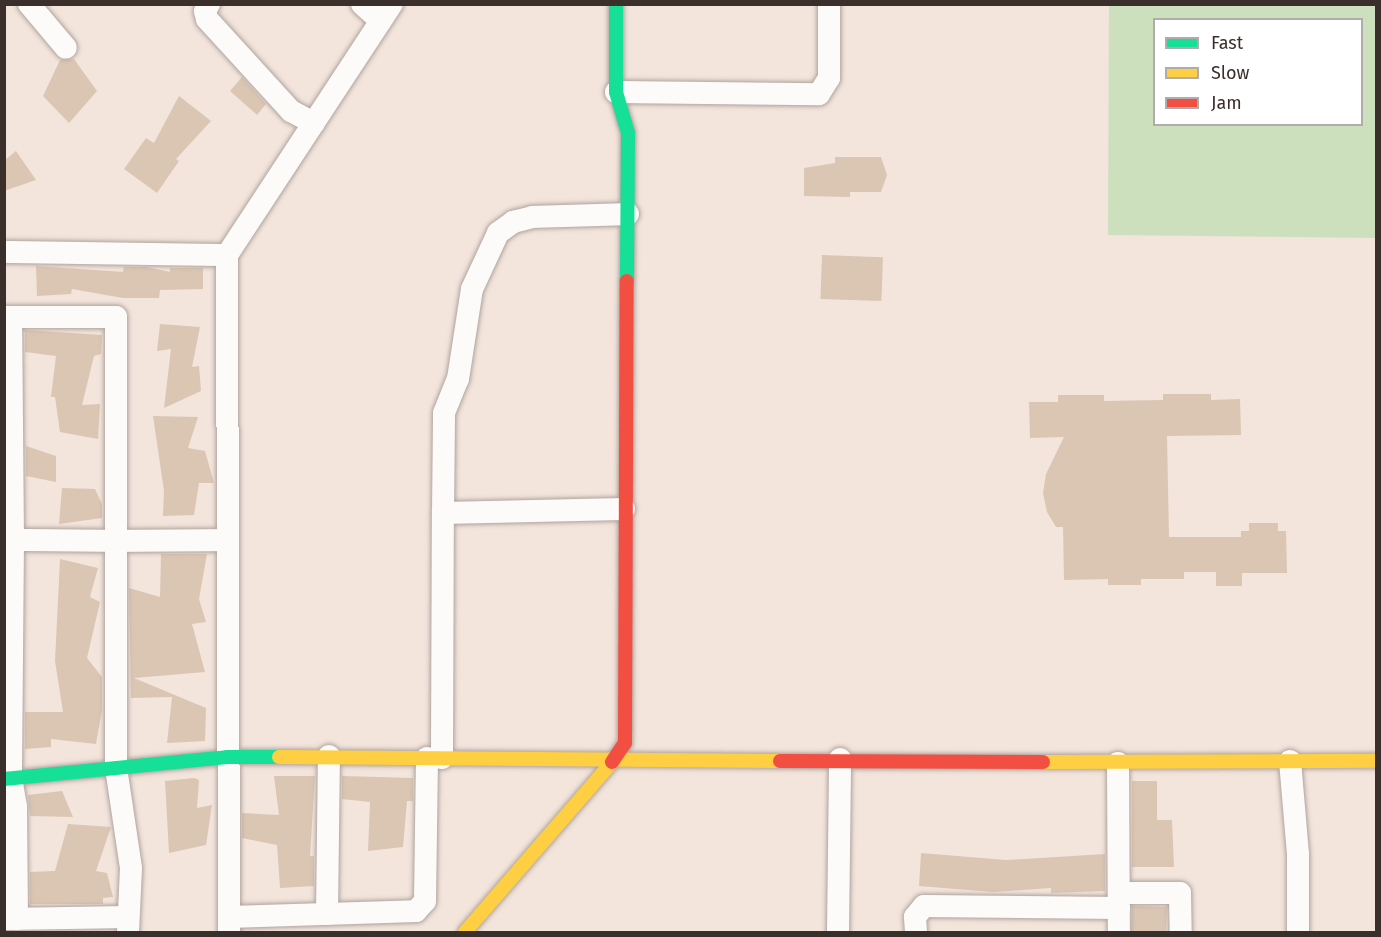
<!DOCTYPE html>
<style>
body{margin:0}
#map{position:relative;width:1381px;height:937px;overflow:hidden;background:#f3e4dc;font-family:"Fira Sans",sans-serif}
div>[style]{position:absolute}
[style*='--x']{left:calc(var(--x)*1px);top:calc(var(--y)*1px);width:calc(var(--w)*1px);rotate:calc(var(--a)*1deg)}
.green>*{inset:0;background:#cce0bd}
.building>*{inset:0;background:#dbc6b3;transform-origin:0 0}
.roads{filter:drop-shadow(0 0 2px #afa49e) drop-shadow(0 0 2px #afa49e)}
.street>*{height:22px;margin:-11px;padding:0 11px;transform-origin:11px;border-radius:11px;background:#fdfbfa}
.fast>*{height:14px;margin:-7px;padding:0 7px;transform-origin:7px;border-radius:7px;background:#16e098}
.slow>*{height:14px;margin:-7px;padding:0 7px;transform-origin:7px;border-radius:7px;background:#ffcf43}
.jam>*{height:14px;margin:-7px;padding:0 7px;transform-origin:7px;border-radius:7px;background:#f24e42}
span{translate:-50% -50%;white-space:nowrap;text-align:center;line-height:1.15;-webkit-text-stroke:6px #fff;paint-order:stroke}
.frame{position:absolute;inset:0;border:6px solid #3a2f2a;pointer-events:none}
.legend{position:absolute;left:1153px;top:18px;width:210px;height:108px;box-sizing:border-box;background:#fff;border:2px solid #b0acaa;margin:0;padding:8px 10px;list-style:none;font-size:18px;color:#3a2f2a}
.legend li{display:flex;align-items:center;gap:12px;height:30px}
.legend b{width:30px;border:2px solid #b0acaa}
</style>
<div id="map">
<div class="green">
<i style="clip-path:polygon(evenodd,1109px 5px,1376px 5px,1376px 238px,1108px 235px,1109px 5px,1154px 20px,1362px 20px,1362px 124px,1154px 124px,1154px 20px)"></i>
</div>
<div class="building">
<i style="clip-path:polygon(74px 59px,97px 91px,69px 123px,43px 96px,60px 60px)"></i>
<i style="clip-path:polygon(242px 77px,266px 104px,257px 115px,230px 91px)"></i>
<i style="clip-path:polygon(179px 96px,211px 121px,176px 159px,179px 161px,157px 193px,124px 169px,146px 138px,154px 143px)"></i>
<i style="clip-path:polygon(16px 151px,36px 180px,4px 191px,4px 161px)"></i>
<i style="clip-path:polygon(835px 157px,881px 157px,887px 175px,881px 192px,850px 192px,850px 197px,804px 196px,804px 168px,835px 163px)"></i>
<i style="left:822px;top:255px;width:61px;height:44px;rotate:2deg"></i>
<i style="clip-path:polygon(36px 266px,123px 272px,124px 267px,147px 267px,170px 272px,170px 268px,203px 268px,203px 289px,160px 290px,159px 298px,123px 298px,72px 289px,71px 294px,37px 296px)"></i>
<i style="clip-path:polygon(160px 324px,200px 327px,192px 367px,199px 366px,201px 391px,164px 408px,171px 349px,157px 351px)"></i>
<i style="clip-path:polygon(25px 330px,102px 335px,101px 354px,94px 356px,82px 405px,100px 404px,98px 439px,60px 432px,55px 397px,51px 397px,56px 356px,25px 352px)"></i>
<i style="clip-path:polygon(1163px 394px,1211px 394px,1211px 400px,1240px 399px,1241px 435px,1167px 436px,1169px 537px,1241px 537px,1241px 531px,1249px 531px,1249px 523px,1278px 523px,1278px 531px,1286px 531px,1287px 573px,1242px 573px,1242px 586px,1216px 586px,1216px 572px,1184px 572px,1184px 579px,1141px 579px,1141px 585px,1108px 585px,1108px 579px,1064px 580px,1063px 527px,1056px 527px,1047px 512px,1043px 493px,1046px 474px,1064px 437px,1030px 438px,1029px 402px,1058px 402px,1058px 395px,1104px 395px,1104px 401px,1163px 400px)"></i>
<i style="clip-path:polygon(153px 416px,198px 417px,188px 448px,205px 451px,214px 483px,199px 483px,194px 515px,163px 516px,164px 491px)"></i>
<i style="clip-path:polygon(26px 446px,56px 456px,56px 482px,26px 476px)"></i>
<i style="clip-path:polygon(62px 488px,95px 489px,102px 504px,102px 518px,59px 524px)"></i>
<i style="clip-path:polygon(161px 554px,207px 554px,199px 599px,206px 622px,192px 624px,205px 672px,134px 678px,206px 708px,205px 741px,167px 743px,172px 697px,131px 698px,129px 588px,160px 597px)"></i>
<i style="clip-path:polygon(60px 559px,98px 568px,90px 597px,100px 602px,87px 658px,102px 677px,102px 710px,96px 744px,51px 739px,51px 747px,25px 749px,25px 712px,63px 712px,55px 661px)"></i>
<i style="clip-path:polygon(274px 776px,315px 776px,310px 856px,314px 856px,314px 886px,280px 888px,277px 845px,242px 838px,242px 813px,279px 815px)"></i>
<i style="clip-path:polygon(342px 776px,413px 778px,413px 801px,407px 801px,403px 847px,368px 851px,370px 802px,342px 799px)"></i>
<i style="clip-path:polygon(194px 778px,199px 780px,197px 808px,212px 805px,206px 845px,169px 853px,165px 781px)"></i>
<i style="clip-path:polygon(1132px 781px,1157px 781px,1157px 820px,1172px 820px,1174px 867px,1132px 867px)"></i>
<i style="clip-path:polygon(62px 791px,73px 817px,30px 816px,28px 795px)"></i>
<i style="clip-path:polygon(68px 824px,111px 827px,96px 871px,107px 873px,113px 897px,103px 898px,103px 904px,30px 904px,30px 872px,55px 871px)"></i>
<i style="clip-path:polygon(921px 853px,1006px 860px,1105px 854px,1105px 891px,1051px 893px,1051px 888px,993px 892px,919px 886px)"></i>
<i style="left:1132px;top:906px;width:35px;height:27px;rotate:2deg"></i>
</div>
<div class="roads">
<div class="street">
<i style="--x:29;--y:4;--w:57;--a:49.9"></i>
<i style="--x:209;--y:4;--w:8;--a:120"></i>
<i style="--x:205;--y:11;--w:8;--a:76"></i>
<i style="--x:207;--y:19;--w:125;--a:47.6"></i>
<i style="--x:291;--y:111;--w:26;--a:28"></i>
<i style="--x:362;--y:4;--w:25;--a:42"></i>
<i style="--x:616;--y:92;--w:203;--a:0.6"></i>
<i style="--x:819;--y:94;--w:19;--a:-58"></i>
<i style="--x:829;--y:78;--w:74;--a:-90"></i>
<i style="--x:4;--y:252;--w:223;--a:0.8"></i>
<i style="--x:4;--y:317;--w:112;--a:0"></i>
<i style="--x:116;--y:317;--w:224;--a:90"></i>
<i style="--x:116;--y:541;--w:103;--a:-179.4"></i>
<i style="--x:13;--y:540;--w:238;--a:90.5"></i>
<i style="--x:11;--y:778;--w:29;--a:80"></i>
<i style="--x:16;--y:807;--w:112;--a:89.5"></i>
<i style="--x:443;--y:513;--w:100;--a:-89.4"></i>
<i style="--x:444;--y:413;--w:37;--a:-68"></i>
<i style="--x:458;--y:379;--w:91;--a:-81.2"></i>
<i style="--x:472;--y:289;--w:62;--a:-65.1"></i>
<i style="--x:498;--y:233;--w:19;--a:-36"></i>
<i style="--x:513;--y:222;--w:21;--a:-14"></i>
<i style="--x:533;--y:217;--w:95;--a:-1.8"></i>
<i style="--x:4;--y:540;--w:9;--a:0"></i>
<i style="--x:13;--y:540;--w:223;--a:-90.5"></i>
<i style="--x:442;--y:758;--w:245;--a:-89.8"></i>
<i style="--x:443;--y:513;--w:181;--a:-1.3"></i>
<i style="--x:1290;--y:761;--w:93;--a:85.1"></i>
<i style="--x:1298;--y:854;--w:78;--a:90"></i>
<i style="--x:1118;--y:763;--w:169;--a:89.7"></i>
<i style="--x:1120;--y:893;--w:60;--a:0"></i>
<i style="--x:1180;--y:893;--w:39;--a:89"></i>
<i style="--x:327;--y:914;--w:158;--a:-89.3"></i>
<i style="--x:229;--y:917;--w:187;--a:-1.8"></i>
<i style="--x:416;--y:911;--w:13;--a:-48"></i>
<i style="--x:425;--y:901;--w:143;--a:-89.2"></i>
<i style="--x:4;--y:919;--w:124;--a:-0.9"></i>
<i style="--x:128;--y:932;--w:64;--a:-87.3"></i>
<i style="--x:131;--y:868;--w:101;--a:-98.5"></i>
<i style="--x:116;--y:768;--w:227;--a:-90"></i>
<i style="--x:116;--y:541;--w:112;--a:-0.5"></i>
<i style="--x:229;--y:932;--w:677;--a:-90.17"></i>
<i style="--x:227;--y:255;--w:300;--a:-56.7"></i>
<i style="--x:838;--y:932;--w:173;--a:-89.3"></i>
<i style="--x:916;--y:932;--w:15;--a:-94"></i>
<i style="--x:915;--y:917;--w:14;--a:-51"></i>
<i style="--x:924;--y:906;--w:195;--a:0.6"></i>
</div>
<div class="fast">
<i style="--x:616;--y:4;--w:88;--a:90"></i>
<i style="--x:616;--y:92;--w:43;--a:73.7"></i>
<i style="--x:628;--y:133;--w:148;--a:90.4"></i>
<i style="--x:4;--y:779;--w:224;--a:-5.6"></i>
<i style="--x:227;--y:757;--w:52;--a:0"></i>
</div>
<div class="slow">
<i style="--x:279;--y:757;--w:501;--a:0.46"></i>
<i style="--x:1043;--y:762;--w:333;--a:-0.2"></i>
<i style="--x:465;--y:932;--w:225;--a:-49.1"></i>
</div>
<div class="jam">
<i style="--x:780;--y:761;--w:263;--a:0.2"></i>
<i style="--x:612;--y:762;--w:23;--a:-56"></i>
<i style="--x:625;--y:743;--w:462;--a:-89.8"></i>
</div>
</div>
<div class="frame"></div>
<ul class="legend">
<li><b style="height:8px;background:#16e098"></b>Fast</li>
<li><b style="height:8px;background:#ffcf43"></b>Slow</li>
<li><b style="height:8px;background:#f24e42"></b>Jam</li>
</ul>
</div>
